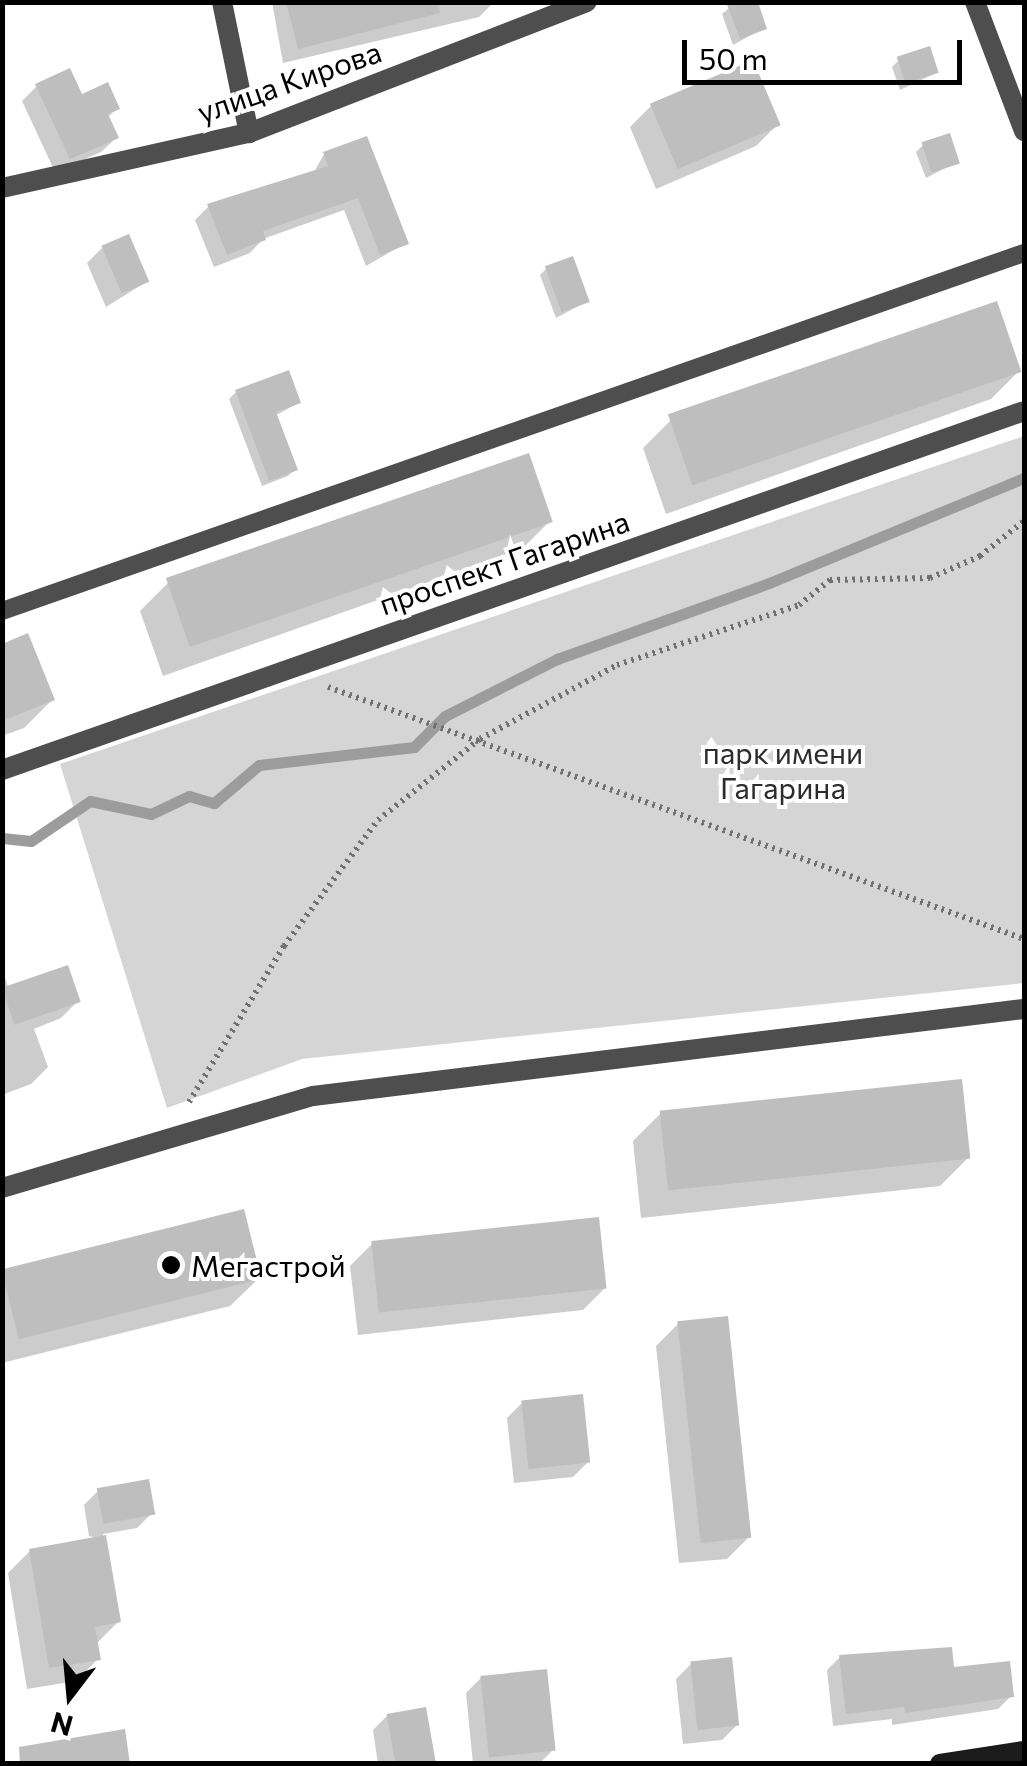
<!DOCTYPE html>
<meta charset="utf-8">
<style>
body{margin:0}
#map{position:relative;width:1027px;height:1766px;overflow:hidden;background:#fff;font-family:Commissioner,sans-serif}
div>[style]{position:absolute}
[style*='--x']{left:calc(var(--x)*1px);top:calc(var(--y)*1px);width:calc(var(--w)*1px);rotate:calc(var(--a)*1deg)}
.green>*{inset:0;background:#d5d5d5}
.shadow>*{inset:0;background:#0003}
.stream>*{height:11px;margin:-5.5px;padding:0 5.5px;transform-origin:5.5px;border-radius:5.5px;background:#9c9c9c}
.building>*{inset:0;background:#bebebe;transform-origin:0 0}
.path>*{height:6px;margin-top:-3px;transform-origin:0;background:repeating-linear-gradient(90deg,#707070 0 2.5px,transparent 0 7.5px)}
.lane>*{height:18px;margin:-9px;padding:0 9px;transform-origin:9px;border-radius:9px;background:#4e4e4e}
.street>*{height:20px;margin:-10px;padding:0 10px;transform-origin:10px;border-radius:10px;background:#4e4e4e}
.secondary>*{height:20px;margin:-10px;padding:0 10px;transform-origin:10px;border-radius:10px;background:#1b1b1b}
.dots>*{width:28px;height:28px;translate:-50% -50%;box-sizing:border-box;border:5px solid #fff;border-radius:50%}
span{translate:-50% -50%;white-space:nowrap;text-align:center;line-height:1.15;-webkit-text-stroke:8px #fff;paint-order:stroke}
.street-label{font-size:30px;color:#000}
.park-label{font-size:30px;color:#2c2c2c}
.poi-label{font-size:30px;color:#000}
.left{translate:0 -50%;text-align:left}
.frame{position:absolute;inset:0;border:5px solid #000;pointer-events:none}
.north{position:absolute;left:20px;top:1646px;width:100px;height:100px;-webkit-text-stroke:8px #fff;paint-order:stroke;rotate:196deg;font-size:28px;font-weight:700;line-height:40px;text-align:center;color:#000}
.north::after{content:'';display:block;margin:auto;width:35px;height:45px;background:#000;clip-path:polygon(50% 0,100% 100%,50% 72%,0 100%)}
.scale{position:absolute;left:682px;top:40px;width:280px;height:45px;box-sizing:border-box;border:5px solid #000;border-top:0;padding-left:12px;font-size:30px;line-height:35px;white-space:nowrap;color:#000;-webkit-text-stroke:8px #fff;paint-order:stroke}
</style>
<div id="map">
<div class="green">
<i style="clip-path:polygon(1024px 436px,1024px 983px,302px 1059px,167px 1108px,60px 764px)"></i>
</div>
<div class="shadow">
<i style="clip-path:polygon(272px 2px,494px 2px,479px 17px,283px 63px)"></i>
<i style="clip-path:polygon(729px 8px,764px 28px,733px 45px,722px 14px)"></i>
<i style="clip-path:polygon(899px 60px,936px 73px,900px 90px,892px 67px)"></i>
<i style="clip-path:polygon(37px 86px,117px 108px,107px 118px,116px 138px,101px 152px,55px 172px,22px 101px)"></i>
<i style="clip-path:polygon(652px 105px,778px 124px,756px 146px,656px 189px,630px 127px)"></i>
<i style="clip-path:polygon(923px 145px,957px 162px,926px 178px,916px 152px)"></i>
<i style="clip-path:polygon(324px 154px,406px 243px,366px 266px,344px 210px,263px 239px,250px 253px,214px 267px,195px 220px,208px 207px,313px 174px)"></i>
<i style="clip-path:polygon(102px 248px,146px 282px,106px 307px,87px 263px)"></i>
<i style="clip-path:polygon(547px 268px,588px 301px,556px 318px,540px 275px)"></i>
<i style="clip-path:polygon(1019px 371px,991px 399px,666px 514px,643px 448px,671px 420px)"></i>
<i style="clip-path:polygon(236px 392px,298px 403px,275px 416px,295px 469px,288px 476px,262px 486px,229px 399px)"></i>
<i style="clip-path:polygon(550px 521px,522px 549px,163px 676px,140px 611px,168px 583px)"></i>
<i style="clip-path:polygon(2px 646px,52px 700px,24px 728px,2px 736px)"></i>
<i style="clip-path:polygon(2px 970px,9px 989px,78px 1001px,61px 1018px,34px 1029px,48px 1067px,31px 1084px,2px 1095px)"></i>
<i style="clip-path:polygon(661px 1113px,968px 1158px,940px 1186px,641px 1218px,633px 1141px)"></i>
<i style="clip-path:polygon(372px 1244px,605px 1288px,583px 1310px,358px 1335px,350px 1266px)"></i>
<i style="clip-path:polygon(2px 1272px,259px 1278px,230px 1306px,2px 1363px)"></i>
<i style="clip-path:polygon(678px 1324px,749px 1537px,727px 1559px,679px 1563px,656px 1346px)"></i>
<i style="clip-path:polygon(522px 1403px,588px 1462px,573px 1477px,514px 1483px,507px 1418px)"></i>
<i style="clip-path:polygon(99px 1490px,152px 1513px,137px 1528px,103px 1534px,118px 1622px,96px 1644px,98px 1659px,76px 1681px,27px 1689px,8px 1573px,30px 1551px,102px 1539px,89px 1536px,84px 1505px)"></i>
<i style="clip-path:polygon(840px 1657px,952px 1670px,1011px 1696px,998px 1709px,892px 1725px,892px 1719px,833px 1726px,827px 1670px)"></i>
<i style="clip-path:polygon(691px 1664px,737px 1725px,722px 1740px,683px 1744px,676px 1679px)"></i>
<i style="clip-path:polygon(481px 1678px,553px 1750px,539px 1764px,473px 1764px,466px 1693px)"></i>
<i style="clip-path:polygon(388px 1715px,430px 1764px,378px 1764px,373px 1730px)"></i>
</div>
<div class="stream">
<i style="--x:2;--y:838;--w:29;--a:6"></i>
<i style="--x:31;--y:841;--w:71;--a:-34.1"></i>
<i style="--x:90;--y:801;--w:62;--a:12"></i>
<i style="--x:151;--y:814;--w:42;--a:-25.3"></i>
<i style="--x:189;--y:796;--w:26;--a:16"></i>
<i style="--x:214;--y:803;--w:59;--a:-40.2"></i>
<i style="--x:259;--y:765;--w:156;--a:-6.6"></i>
<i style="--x:414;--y:747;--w:44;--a:-45"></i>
<i style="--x:445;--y:716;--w:126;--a:-27"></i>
<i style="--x:557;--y:659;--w:225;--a:-19.7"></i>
<i style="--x:769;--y:583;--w:276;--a:-22.4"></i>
</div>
<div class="building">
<i style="clip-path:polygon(286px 2px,438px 2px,440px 13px,298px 49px)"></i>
<i style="clip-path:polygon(726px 2px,758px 2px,767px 29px,740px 39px)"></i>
<i style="left:930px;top:46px;width:28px;height:35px;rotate:72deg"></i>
<i style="left:753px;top:60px;width:71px;height:112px;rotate:67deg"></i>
<i style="clip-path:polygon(70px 68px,82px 94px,108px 82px,120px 109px,108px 114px,119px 138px,70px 159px,35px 84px)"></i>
<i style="left:950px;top:133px;width:32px;height:30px;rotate:72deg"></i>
<i style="clip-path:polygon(367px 136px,409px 244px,380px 255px,358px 198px,263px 231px,266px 240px,227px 255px,207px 204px,328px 166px,323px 152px)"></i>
<i style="left:129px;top:234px;width:52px;height:30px;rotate:67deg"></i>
<i style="left:573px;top:256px;width:49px;height:30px;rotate:70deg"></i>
<i style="left:997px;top:301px;width:75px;height:348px;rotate:71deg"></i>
<i style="clip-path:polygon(289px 370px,301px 403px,276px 412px,298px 470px,269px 481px,235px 390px)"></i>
<i style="left:529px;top:453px;width:73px;height:384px;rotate:71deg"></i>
<i style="clip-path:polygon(28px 633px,55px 700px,2px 721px,2px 644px)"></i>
<i style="left:68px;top:965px;width:39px;height:70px;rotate:71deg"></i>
<i style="left:962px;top:1079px;width:80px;height:304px;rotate:84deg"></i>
<i style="left:244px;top:1209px;width:72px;height:250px;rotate:76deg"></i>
<i style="left:599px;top:1217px;width:72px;height:229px;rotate:84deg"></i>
<i style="left:728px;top:1316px;width:223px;height:51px;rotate:84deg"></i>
<i style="left:583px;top:1394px;width:69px;height:62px;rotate:84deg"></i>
<i style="left:149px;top:1479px;width:36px;height:53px;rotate:80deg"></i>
<i style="clip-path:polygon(106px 1535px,121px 1622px,95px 1627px,101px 1660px,49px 1668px,29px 1549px)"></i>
<i style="clip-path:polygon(952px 1647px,954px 1667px,1010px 1661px,1014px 1697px,905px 1713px,904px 1707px,846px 1714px,839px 1655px)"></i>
<i style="left:732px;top:1657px;width:69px;height:42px;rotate:84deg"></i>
<i style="left:547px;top:1669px;width:82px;height:67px;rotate:84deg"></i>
<i style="left:426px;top:1707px;width:58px;height:40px;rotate:80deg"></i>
<i style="clip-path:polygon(125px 1729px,130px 1764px,20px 1764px,19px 1747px)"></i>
</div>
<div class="path">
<i style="--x:328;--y:687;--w:740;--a:19.9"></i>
<i style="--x:189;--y:1102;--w:183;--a:-58.7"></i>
<i style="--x:284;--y:946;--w:157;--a:-53.3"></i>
<i style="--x:378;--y:820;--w:130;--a:-38.5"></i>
<i style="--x:480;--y:739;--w:156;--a:-28.4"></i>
<i style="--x:617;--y:665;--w:192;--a:-18.2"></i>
<i style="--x:799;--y:605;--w:40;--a:-39"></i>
<i style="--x:830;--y:580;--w:100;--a:-1.1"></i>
<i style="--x:930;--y:578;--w:55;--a:-23.7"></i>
<i style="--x:980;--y:556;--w:56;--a:-38.5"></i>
</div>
<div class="lane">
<i style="--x:2;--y:611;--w:1083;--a:-19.31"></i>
</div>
<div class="street">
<i style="--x:222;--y:2;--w:134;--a:78.4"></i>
<i style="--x:975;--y:2;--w:138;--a:69.2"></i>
<i style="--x:2;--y:188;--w:253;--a:-12.6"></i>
<i style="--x:249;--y:133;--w:362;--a:-21.2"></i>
<i style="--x:2;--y:770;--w:1083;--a:-19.35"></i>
<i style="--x:2;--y:1188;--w:324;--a:-16.5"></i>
<i style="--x:313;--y:1096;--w:716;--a:-6.98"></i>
</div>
<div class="secondary">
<i style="--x:940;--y:1764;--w:85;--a:-8.8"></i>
</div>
<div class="dots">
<i style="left:171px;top:1265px;background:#000"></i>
</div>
<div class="street-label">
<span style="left:289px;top:81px;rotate:-19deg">улица Кирова</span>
<span style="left:504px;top:562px;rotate:-19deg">проспект Гагарина</span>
</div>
<div class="park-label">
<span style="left:783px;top:769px">парк имени<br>Гагарина</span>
</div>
<div class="poi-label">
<span class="left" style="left:191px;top:1265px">Мегастрой</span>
</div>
<div class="frame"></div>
<div class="north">N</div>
<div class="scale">50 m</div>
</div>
